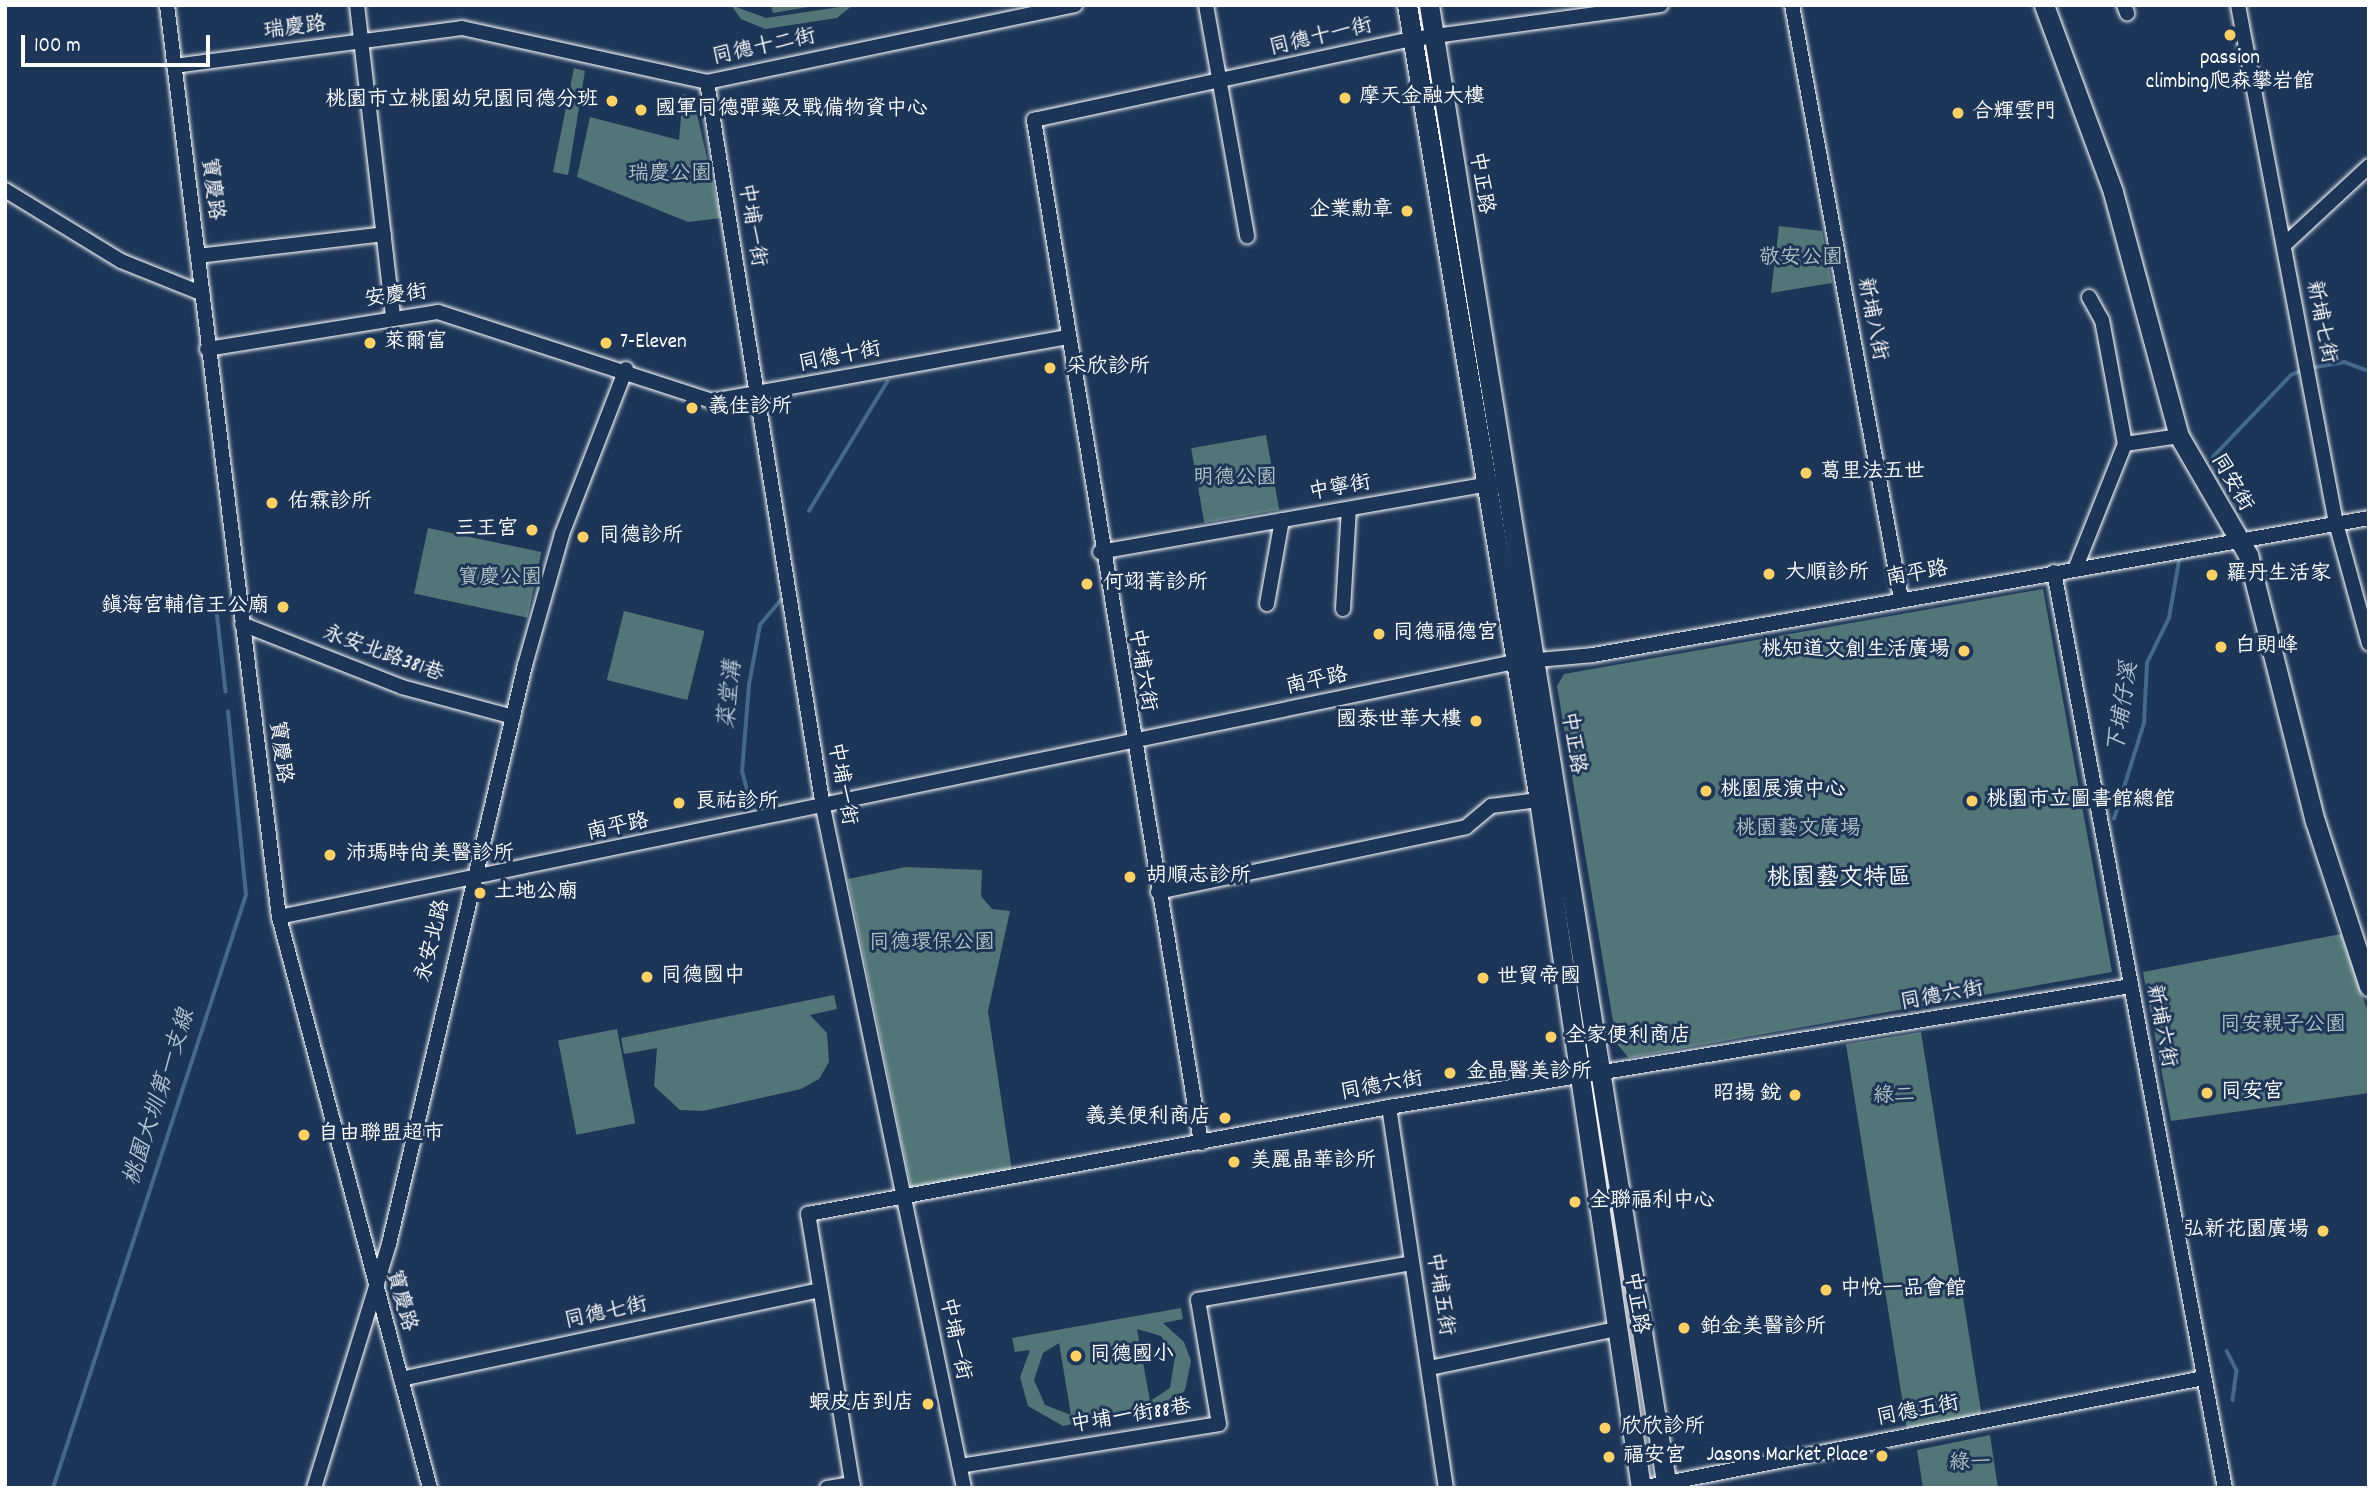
<!DOCTYPE html>
<meta charset="utf-8">
<style>
body{margin:0}
#map{position:relative;width:2374px;height:1493px;overflow:hidden;background:#1d3557;font-family:Dekko,"LXGW WenKai TC",sans-serif}
div>[style]{position:absolute}
[style*='--x']{left:calc(var(--x)*1px);top:calc(var(--y)*1px);width:calc(var(--w)*1px);rotate:calc(var(--a)*1deg)}
.green>*{inset:0;background:#527677;transform-origin:0 0}
.stream>*{height:3.5px;margin:-1.75px;padding:0 1.75px;transform-origin:1.75px;border-radius:1.75px;background:#43698b}
.roads{filter:drop-shadow(0 0 2px #fff) drop-shadow(0 0 2px #fff)}
.minor>*{height:14px;margin:-7px;padding:0 7px;transform-origin:7px;border-radius:7px;background:#1d3557}
.tertiary>*{height:19px;margin:-9.5px;padding:0 9.5px;transform-origin:9.5px;border-radius:9.5px;background:#1d3557}
.dots>*{width:19px;height:19px;translate:-50% -50%;box-sizing:border-box;border:4px solid #1d3557;border-radius:50%}
span{translate:-50% -50%;white-space:nowrap;text-align:center;line-height:1.15;-webkit-text-stroke:6px #1d3557;paint-order:stroke}
.street-label{font-size:21px;color:#fff}
.poi-label{font-size:21px;color:#fff}
.left{translate:0 -50%;text-align:left}
.right{translate:-100% -50%;text-align:right}
.park-label{font-size:21px;color:#b1c1c2}
.water-label{font-size:23px;color:#b4c3d1;font-style:italic}
.quarter-label{font-size:24px;color:#fff}
.frame{position:absolute;inset:0;border:7px solid #fff;pointer-events:none}
.scale{position:absolute;left:21px;top:35px;width:189px;height:32px;box-sizing:border-box;border:4px solid #fff;border-top:0;padding-left:9px;font-size:21px;line-height:24px;white-space:nowrap;color:#fff;-webkit-text-stroke:5px #1d3557;paint-order:stroke}
</style>
<div id="map">
<div class="green">
<i style="clip-path:polygon(731px 5px,766px 18px,853px 5px,837px 18px,765px 29px,741px 19px)"></i>
<i style="clip-path:polygon(771px 5px,820px 5px,773px 13px)"></i>
<i style="clip-path:polygon(574px 68px,585px 71px,568px 175px,553px 172px)"></i>
<i style="clip-path:polygon(683px 94px,693px 97px,721px 218px,688px 222px,577px 177px,590px 117px,679px 140px)"></i>
<i style="clip-path:polygon(1779px 226px,1822px 231px,1832px 283px,1771px 293px)"></i>
<i style="left:1266px;top:435px;width:76px;height:76px;rotate:80deg"></i>
<i style="left:428px;top:528px;width:116px;height:67px;rotate:12deg"></i>
<i style="clip-path:polygon(2043px 589px,2112px 972px,1629px 1058px,1617px 1044px,1613px 1021px,1557px 686px,1564px 674px)"></i>
<i style="left:624px;top:611px;width:83px;height:71px;rotate:14deg"></i>
<i style="clip-path:polygon(906px 867px,982px 870px,981px 896px,992px 909px,1010px 911px,988px 1011px,1012px 1171px,911px 1188px,848px 879px)"></i>
<i style="clip-path:polygon(2341px 934px,2369px 1015px,2369px 1093px,2171px 1121px,2143px 972px)"></i>
<i style="clip-path:polygon(834px 995px,837px 1009px,810px 1015px,827px 1033px,829px 1062px,819px 1079px,801px 1089px,703px 1111px,680px 1110px,654px 1086px,657px 1048px,624px 1054px,621px 1038px)"></i>
<i style="left:617px;top:1029px;width:96px;height:60px;rotate:79deg"></i>
<i style="left:1921px;top:1032px;width:389px;height:76px;rotate:81deg"></i>
<i style="clip-path:polygon(evenodd,1181px 1308px,1183px 1319px,1163px 1323px,1184px 1342px,1191px 1361px,1185px 1390px,1171px 1405px,1063px 1426px,1028px 1406px,1020px 1377px,1030px 1350px,1015px 1352px,1012px 1338px,1181px 1308px,1137px 1329px,1161px 1336px,1175px 1356px,1170px 1388px,1150px 1401px,1137px 1329px,1181px 1308px,1059px 1343px,1071px 1415px,1045px 1405px,1034px 1380px,1043px 1353px,1059px 1343px)"></i>
<i style="clip-path:polygon(1990px 1435px,1998px 1488px,1923px 1488px,1917px 1450px)"></i>
</div>
<div class="stream">
<i style="--x:2311;--y:368;--w:34;--a:-10"></i>
<i style="--x:2344;--y:362;--w:27;--a:20"></i>
<i style="--x:2213;--y:457;--w:113;--a:-46.4"></i>
<i style="--x:2291;--y:375;--w:14;--a:-21"></i>
<i style="--x:809;--y:511;--w:151;--a:-58.8"></i>
<i style="--x:216;--y:602;--w:90;--a:83.6"></i>
<i style="--x:750;--y:801;--w:30;--a:-105"></i>
<i style="--x:742;--y:772;--w:87;--a:-85.4"></i>
<i style="--x:749;--y:685;--w:61;--a:-79.6"></i>
<i style="--x:760;--y:625;--w:33;--a:-50"></i>
<i style="--x:2114;--y:819;--w:101;--a:-72.6"></i>
<i style="--x:2144;--y:723;--w:60;--a:-87.1"></i>
<i style="--x:2147;--y:663;--w:50;--a:-63.9"></i>
<i style="--x:2169;--y:618;--w:58;--a:-80"></i>
<i style="--x:2227;--y:1351;--w:22;--a:63"></i>
<i style="--x:2237;--y:1371;--w:29;--a:98"></i>
<i style="--x:53;--y:1488;--w:624;--a:-71.97"></i>
<i style="--x:246;--y:895;--w:184;--a:-95.6"></i>
</div>
<div class="roads">
<div class="minor">
<i style="--x:167;--y:5;--w:919;--a:83"></i>
<i style="--x:279;--y:917;--w:591;--a:75.19"></i>
<i style="--x:357;--y:5;--w:313;--a:83.4"></i>
<i style="--x:1206;--y:5;--w:235;--a:79.9"></i>
<i style="--x:1792;--y:5;--w:604;--a:79.6"></i>
<i style="--x:2124;--y:5;--w:9;--a:69"></i>
<i style="--x:2238;--y:5;--w:527;--a:79.29"></i>
<i style="--x:2336;--y:523;--w:125;--a:74.7"></i>
<i style="--x:174;--y:66;--w:290;--a:-7.5"></i>
<i style="--x:462;--y:28;--w:251;--a:12.4"></i>
<i style="--x:707;--y:82;--w:376;--a:-11.8"></i>
<i style="--x:707;--y:82;--w:734;--a:80.91"></i>
<i style="--x:823;--y:807;--w:695;--a:78.3"></i>
<i style="--x:5;--y:190;--w:136;--a:31.5"></i>
<i style="--x:121;--y:261;--w:88;--a:21.9"></i>
<i style="--x:2284;--y:245;--w:116;--a:-42.9"></i>
<i style="--x:198;--y:256;--w:187;--a:-6.7"></i>
<i style="--x:2089;--y:297;--w:26;--a:61"></i>
<i style="--x:2102;--y:320;--w:126;--a:79.5"></i>
<i style="--x:2125;--y:444;--w:55;--a:-8.4"></i>
<i style="--x:207;--y:349;--w:234;--a:-9.1"></i>
<i style="--x:438;--y:312;--w:288;--a:18"></i>
<i style="--x:712;--y:401;--w:360;--a:-10.2"></i>
<i style="--x:1100;--y:552;--w:402;--a:-9.9"></i>
<i style="--x:2076;--y:567;--w:132;--a:-68.3"></i>
<i style="--x:2054;--y:572;--w:932;--a:79.43"></i>
<i style="--x:1267;--y:604;--w:85;--a:-79.9"></i>
<i style="--x:1343;--y:609;--w:100;--a:-86.6"></i>
<i style="--x:242;--y:624;--w:172;--a:21.5"></i>
<i style="--x:402;--y:687;--w:115;--a:15.1"></i>
<i style="--x:1158;--y:892;--w:315;--a:-11.9"></i>
<i style="--x:1466;--y:827;--w:33;--a:-40"></i>
<i style="--x:1491;--y:806;--w:48;--a:-7.1"></i>
<i style="--x:279;--y:917;--w:1262;--a:-11.66"></i>
<i style="--x:1515;--y:662;--w:78;--a:-5.1"></i>
<i style="--x:1593;--y:655;--w:788;--a:-10.01"></i>
<i style="--x:1389;--y:1107;--w:385;--a:81.5"></i>
<i style="--x:1201;--y:1143;--w:1037;--a:-99.27"></i>
<i style="--x:1034;--y:120;--w:388;--a:-12.1"></i>
<i style="--x:1413;--y:39;--w:250;--a:-7.8"></i>
<i style="--x:1430;--y:1368;--w:190;--a:-11.8"></i>
<i style="--x:401;--y:1379;--w:428;--a:-12"></i>
<i style="--x:960;--y:1466;--w:262;--a:-9.2"></i>
<i style="--x:1219;--y:1424;--w:126;--a:-99.6"></i>
<i style="--x:1198;--y:1300;--w:217;--a:-9.8"></i>
<i style="--x:314;--y:1488;--w:255;--a:-72.9"></i>
<i style="--x:389;--y:1244;--w:595;--a:-76.78"></i>
<i style="--x:525;--y:665;--w:136;--a:-74.2"></i>
<i style="--x:562;--y:534;--w:177;--a:-68.8"></i>
<i style="--x:827;--y:1488;--w:26;--a:-9"></i>
<i style="--x:853;--y:1488;--w:278;--a:-99.3"></i>
<i style="--x:808;--y:1214;--w:591;--a:-10.43"></i>
<i style="--x:1389;--y:1107;--w:752;--a:-9.26"></i>
<i style="--x:1641;--y:1488;--w:574;--a:-11.06"></i>
</div>
<div class="tertiary">
<i style="--x:1407;--y:5;--w:806;--a:80.57"></i>
<i style="--x:1539;--y:800;--w:696;--a:81.57"></i>
<i style="--x:1429;--y:5;--w:1502;--a:80.88"></i>
<i style="--x:2044;--y:5;--w:199;--a:69.7"></i>
<i style="--x:2113;--y:192;--w:253;--a:74.9"></i>
<i style="--x:2179;--y:436;--w:138;--a:59.9"></i>
<i style="--x:2248;--y:555;--w:274;--a:75.9"></i>
<i style="--x:2315;--y:821;--w:174;--a:71.9"></i>
</div>
</div>
<div class="dots">
<i style="left:2230px;top:35px;background:#ffd166"></i>
<i style="left:1345px;top:98px;background:#ffd166"></i>
<i style="left:612px;top:101px;background:#ffd166"></i>
<i style="left:641px;top:110px;background:#ffd166"></i>
<i style="left:1958px;top:113px;background:#ffd166"></i>
<i style="left:1407px;top:211px;background:#ffd166"></i>
<i style="left:370px;top:343px;background:#ffd166"></i>
<i style="left:606px;top:343px;background:#ffd166"></i>
<i style="left:1050px;top:368px;background:#ffd166"></i>
<i style="left:692px;top:408px;background:#ffd166"></i>
<i style="left:1806px;top:473px;background:#ffd166"></i>
<i style="left:272px;top:503px;background:#ffd166"></i>
<i style="left:532px;top:530px;background:#ffd166"></i>
<i style="left:583px;top:537px;background:#ffd166"></i>
<i style="left:1769px;top:574px;background:#ffd166"></i>
<i style="left:2212px;top:575px;background:#ffd166"></i>
<i style="left:1087px;top:584px;background:#ffd166"></i>
<i style="left:283px;top:607px;background:#ffd166"></i>
<i style="left:1379px;top:634px;background:#ffd166"></i>
<i style="left:2221px;top:647px;background:#ffd166"></i>
<i style="left:1964px;top:651px;background:#ffd166"></i>
<i style="left:1476px;top:721px;background:#ffd166"></i>
<i style="left:1706px;top:791px;background:#ffd166"></i>
<i style="left:1972px;top:801px;background:#ffd166"></i>
<i style="left:679px;top:803px;background:#ffd166"></i>
<i style="left:330px;top:855px;background:#ffd166"></i>
<i style="left:1130px;top:877px;background:#ffd166"></i>
<i style="left:480px;top:893px;background:#ffd166"></i>
<i style="left:647px;top:977px;background:#ffd166"></i>
<i style="left:1483px;top:978px;background:#ffd166"></i>
<i style="left:1551px;top:1037px;background:#ffd166"></i>
<i style="left:1450px;top:1073px;background:#ffd166"></i>
<i style="left:2207px;top:1093px;background:#ffd166"></i>
<i style="left:1795px;top:1095px;background:#ffd166"></i>
<i style="left:1225px;top:1118px;background:#ffd166"></i>
<i style="left:304px;top:1135px;background:#ffd166"></i>
<i style="left:1234px;top:1162px;background:#ffd166"></i>
<i style="left:1575px;top:1202px;background:#ffd166"></i>
<i style="left:2323px;top:1231px;background:#ffd166"></i>
<i style="left:1826px;top:1290px;background:#ffd166"></i>
<i style="left:1684px;top:1328px;background:#ffd166"></i>
<i style="left:1076px;top:1356px;background:#ffd166"></i>
<i style="left:928px;top:1404px;background:#ffd166"></i>
<i style="left:1605px;top:1428px;background:#ffd166"></i>
<i style="left:1882px;top:1456px;background:#ffd166"></i>
<i style="left:1609px;top:1457px;background:#ffd166"></i>
</div>
<div class="street-label">
<span style="left:295px;top:29px;rotate:-7deg">瑞慶路</span>
<span style="left:1321px;top:38px;rotate:-13deg">同德十一街</span>
<span style="left:764px;top:48px;rotate:-12deg">同德十二街</span>
<span style="left:1480px;top:183px;rotate:81deg">中正路</span>
<span style="left:211px;top:189px;rotate:83deg">寶慶路</span>
<span style="left:751px;top:225px;rotate:81deg">中埔一街</span>
<span style="left:396px;top:297px;rotate:-7deg">安慶街</span>
<span style="left:1871px;top:319px;rotate:79deg">新埔八街</span>
<span style="left:2320px;top:322px;rotate:79deg">新埔七街</span>
<span style="left:840px;top:358px;rotate:-11deg">同德十街</span>
<span style="left:2231px;top:483px;rotate:60deg">同安街</span>
<span style="left:1340px;top:489px;rotate:-10deg">中寧街</span>
<span style="left:1917px;top:575px;rotate:-10deg">南平路</span>
<span style="left:383px;top:655px;rotate:20deg">永安北路381巷</span>
<span style="left:1141px;top:670px;rotate:81deg">中埔六街</span>
<span style="left:1317px;top:682px;rotate:-12deg">南平路</span>
<span style="left:1572px;top:743px;rotate:81deg">中正路</span>
<span style="left:279px;top:752px;rotate:83deg">寶慶路</span>
<span style="left:841px;top:784px;rotate:80deg">中埔一街</span>
<span style="left:618px;top:828px;rotate:-12deg">南平路</span>
<span style="left:434px;top:941px;rotate:-76deg">永安北路</span>
<span style="left:1942px;top:997px;rotate:-10deg">同德六街</span>
<span style="left:2160px;top:1026px;rotate:79deg">新埔六街</span>
<span style="left:1382px;top:1087px;rotate:-10deg">同德六街</span>
<span style="left:1439px;top:1294px;rotate:81deg">中埔五街</span>
<span style="left:400px;top:1301px;rotate:74deg">寶慶路</span>
<span style="left:1635px;top:1303px;rotate:81deg">中正路</span>
<span style="left:606px;top:1314px;rotate:-12deg">同德七街</span>
<span style="left:954px;top:1339px;rotate:78deg">中埔一街</span>
<span style="left:1918px;top:1412px;rotate:-11deg">同德五街</span>
<span style="left:1131px;top:1417px;rotate:-9deg">中埔一街88巷</span>
</div>
<div class="poi-label">
<span style="left:2230px;top:71px">passion<br>climbing爬森攀岩館</span>
<span class="left" style="left:1359px;top:98px">摩天金融大樓</span>
<span class="right" style="left:598px;top:101px">桃園市立桃園幼兒園同德分班</span>
<span class="left" style="left:655px;top:110px">國軍同德彈藥及戰備物資中心</span>
<span class="left" style="left:1972px;top:113px">合輝雲門</span>
<span class="right" style="left:1393px;top:211px">企業勳章</span>
<span class="left" style="left:384px;top:343px">萊爾富</span>
<span class="left" style="left:620px;top:343px">7-Eleven</span>
<span class="left" style="left:1066px;top:368px">采欣診所</span>
<span class="left" style="left:708px;top:408px">義佳診所</span>
<span class="left" style="left:1820px;top:473px">葛里法五世</span>
<span class="left" style="left:288px;top:503px">佑霖診所</span>
<span class="right" style="left:518px;top:530px">三王宮</span>
<span class="left" style="left:599px;top:537px">同德診所</span>
<span class="left" style="left:1785px;top:574px">大順診所</span>
<span class="left" style="left:2226px;top:575px">羅丹生活家</span>
<span class="left" style="left:1103px;top:584px">何翊菁診所</span>
<span class="right" style="left:269px;top:607px">鎮海宮輔信王公廟</span>
<span class="left" style="left:1393px;top:634px">同德福德宮</span>
<span class="left" style="left:2235px;top:647px">白朗峰</span>
<span class="right" style="left:1950px;top:651px">桃知道文創生活廣場</span>
<span class="right" style="left:1462px;top:721px">國泰世華大樓</span>
<span class="left" style="left:1720px;top:791px">桃園展演中心</span>
<span class="left" style="left:1986px;top:801px">桃園市立圖書館總館</span>
<span class="left" style="left:695px;top:803px">良祐診所</span>
<span class="left" style="left:346px;top:855px">沛瑪時尚美醫診所</span>
<span class="left" style="left:1146px;top:877px">胡順志診所</span>
<span class="left" style="left:494px;top:893px">土地公廟</span>
<span class="left" style="left:661px;top:977px">同德國中</span>
<span class="left" style="left:1497px;top:978px">世貿帝國</span>
<span class="left" style="left:1565px;top:1037px">全家便利商店</span>
<span class="left" style="left:1466px;top:1073px">金晶醫美診所</span>
<span class="left" style="left:2221px;top:1093px">同安宮</span>
<span class="right" style="left:1781px;top:1095px">昭揚 銳</span>
<span class="right" style="left:1211px;top:1118px">義美便利商店</span>
<span class="left" style="left:318px;top:1135px">自由聯盟超市</span>
<span class="left" style="left:1250px;top:1162px">美麗晶華診所</span>
<span class="left" style="left:1589px;top:1202px">全聯福利中心</span>
<span class="right" style="left:2309px;top:1231px">弘新花園廣場</span>
<span class="left" style="left:1840px;top:1290px">中悅一品會館</span>
<span class="left" style="left:1700px;top:1328px">鉑金美醫診所</span>
<span class="left" style="left:1090px;top:1356px">同德國小</span>
<span class="right" style="left:914px;top:1404px">蝦皮店到店</span>
<span class="left" style="left:1621px;top:1428px">欣欣診所</span>
<span class="right" style="left:1868px;top:1456px">Jasons Market Place</span>
<span class="left" style="left:1623px;top:1457px">福安宮</span>
</div>
<div class="park-label">
<span style="left:670px;top:175px">瑞慶公園</span>
<span style="left:1801px;top:259px">敬安公園</span>
<span style="left:1235px;top:479px">明德公園</span>
<span style="left:500px;top:579px">寶慶公園</span>
<span style="left:1798px;top:830px">桃園藝文廣場</span>
<span style="left:932px;top:944px">同德環保公園</span>
<span style="left:2283px;top:1026px">同安親子公園</span>
<span style="left:1894px;top:1097px">綠二</span>
<span style="left:1970px;top:1464px">綠一</span>
</div>
<div class="water-label">
<span style="left:732px;top:695px;rotate:-84deg">菜堂溝</span>
<span style="left:2125px;top:708px;rotate:-81deg">下埔仔溪</span>
<span style="left:161px;top:1098px;rotate:-72deg">桃園大圳第一支線</span>
</div>
<div class="quarter-label">
<span style="left:1839px;top:880px">桃園藝文特區</span>
</div>
<div class="frame"></div>
<div class="scale">100 m</div>
</div>
